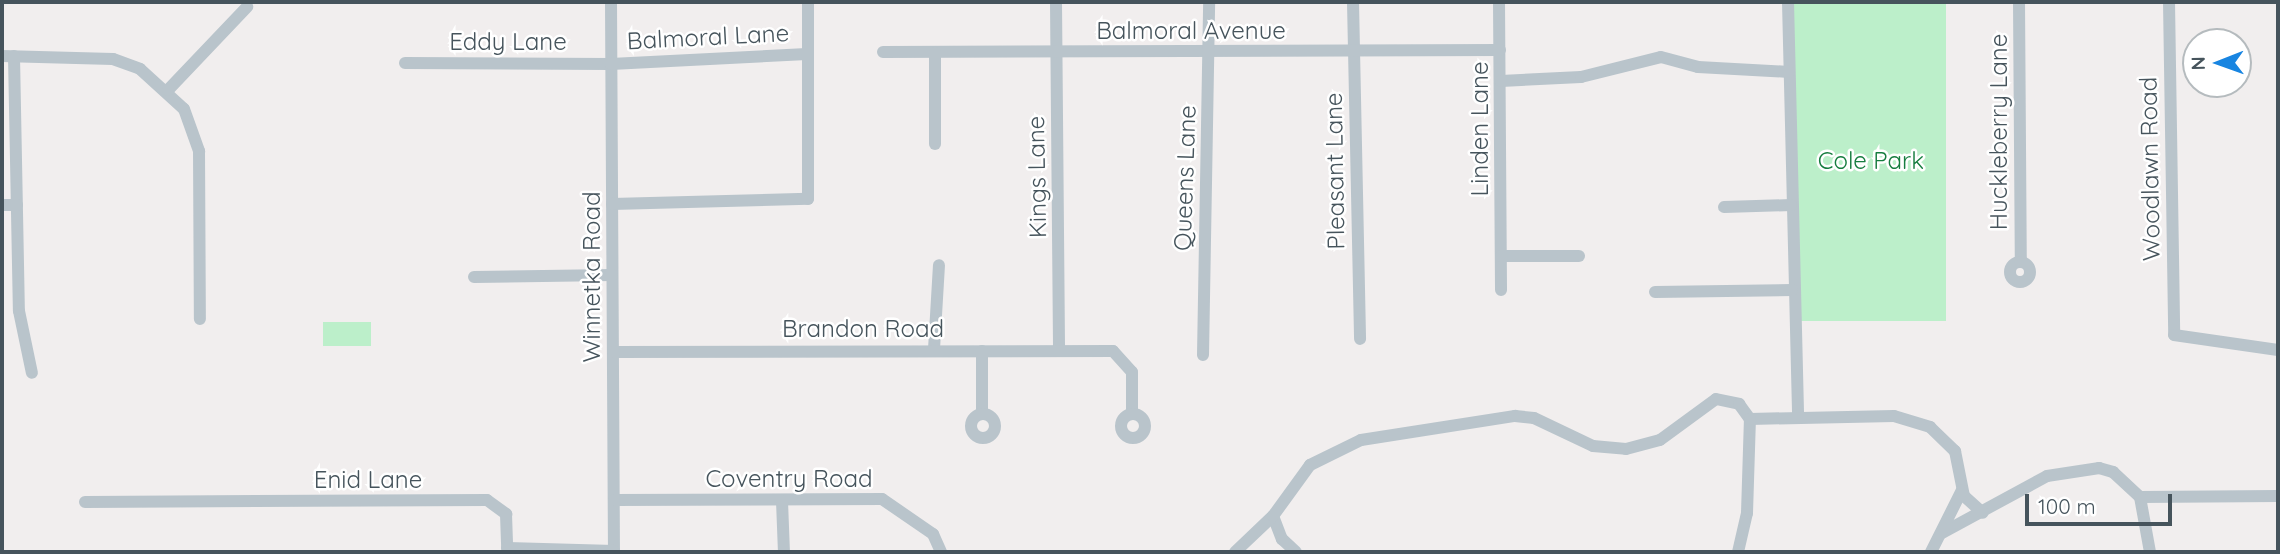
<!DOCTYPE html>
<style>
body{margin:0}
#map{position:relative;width:2280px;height:554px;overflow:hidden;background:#f1eeee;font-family:Quicksand,sans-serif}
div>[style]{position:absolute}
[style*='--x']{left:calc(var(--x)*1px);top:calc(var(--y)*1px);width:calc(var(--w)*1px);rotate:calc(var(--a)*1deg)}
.green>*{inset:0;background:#bcefca;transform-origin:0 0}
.minor>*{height:12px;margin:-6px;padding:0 6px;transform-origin:6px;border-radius:6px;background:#b9c4cb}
.minor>.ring{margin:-6px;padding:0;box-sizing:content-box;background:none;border:12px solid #b9c4cb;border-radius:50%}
span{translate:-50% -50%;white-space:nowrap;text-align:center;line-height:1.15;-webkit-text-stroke:5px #fff;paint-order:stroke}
.street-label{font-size:24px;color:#46545c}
.park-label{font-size:24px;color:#167d3f}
.frame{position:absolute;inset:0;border:4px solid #46545c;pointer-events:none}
.north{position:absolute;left:2182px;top:28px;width:70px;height:70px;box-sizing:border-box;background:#fff;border:2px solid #b5bbbe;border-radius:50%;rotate:269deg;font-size:19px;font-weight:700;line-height:28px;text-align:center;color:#46545c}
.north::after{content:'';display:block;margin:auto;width:24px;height:32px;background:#1885e1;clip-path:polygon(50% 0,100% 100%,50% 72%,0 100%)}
.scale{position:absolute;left:2025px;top:494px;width:147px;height:32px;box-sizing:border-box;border:4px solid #46545c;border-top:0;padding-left:9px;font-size:21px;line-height:24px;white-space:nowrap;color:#46545c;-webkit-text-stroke:5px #fff;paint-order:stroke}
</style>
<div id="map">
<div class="green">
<i style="left:1794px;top:2px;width:152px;height:319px"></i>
<i style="left:371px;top:322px;width:24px;height:48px;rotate:90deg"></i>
</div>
<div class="minor">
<i style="--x:611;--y:2;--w:550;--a:89.69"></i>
<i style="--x:1056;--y:2;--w:349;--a:89.5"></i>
<i style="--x:1353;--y:2;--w:337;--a:88.8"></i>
<i style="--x:1499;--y:2;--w:288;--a:89.6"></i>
<i style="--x:1788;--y:2;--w:412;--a:88.6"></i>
<i style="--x:2019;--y:2;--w:260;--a:89.6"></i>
<i style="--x:2169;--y:2;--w:333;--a:89.1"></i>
<i style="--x:2174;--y:335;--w:105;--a:8.2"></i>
<i style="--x:883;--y:52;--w:617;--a:-0.19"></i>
<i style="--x:2;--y:56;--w:111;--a:1.5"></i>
<i style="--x:113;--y:59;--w:29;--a:20"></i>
<i style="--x:140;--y:69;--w:59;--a:42.3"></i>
<i style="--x:184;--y:109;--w:45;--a:70.3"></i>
<i style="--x:199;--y:151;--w:168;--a:89.7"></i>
<i style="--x:14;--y:56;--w:255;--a:88.9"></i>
<i style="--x:19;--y:311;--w:63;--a:78.2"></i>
<i style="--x:405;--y:63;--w:206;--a:0.3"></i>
<i style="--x:611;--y:64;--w:196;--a:-2.9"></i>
<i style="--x:1501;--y:81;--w:80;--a:-2.9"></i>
<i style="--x:1581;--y:77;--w:82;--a:-14"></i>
<i style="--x:1661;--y:57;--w:38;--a:15"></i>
<i style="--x:1698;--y:67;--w:91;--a:3.1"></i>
<i style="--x:168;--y:90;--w:115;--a:-46.4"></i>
<i style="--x:935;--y:144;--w:91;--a:-90"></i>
<i style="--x:612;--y:204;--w:196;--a:-1.5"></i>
<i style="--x:808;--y:199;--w:197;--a:-90"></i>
<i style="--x:2;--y:205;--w:15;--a:0"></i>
<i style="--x:1724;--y:207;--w:67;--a:-1.7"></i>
<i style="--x:1501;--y:256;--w:78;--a:0"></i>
<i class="ring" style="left:2010px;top:262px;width:8px;height:8px"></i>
<i style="--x:474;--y:277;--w:138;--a:-0.8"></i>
<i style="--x:1655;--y:292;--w:137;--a:-0.8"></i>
<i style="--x:934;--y:349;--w:84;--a:-86.6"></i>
<i style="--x:613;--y:352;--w:500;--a:-0.11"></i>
<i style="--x:1113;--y:351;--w:28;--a:48"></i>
<i style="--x:1132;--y:372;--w:42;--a:90"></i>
<i style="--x:1203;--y:355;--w:353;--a:-89"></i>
<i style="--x:982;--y:413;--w:62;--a:-90"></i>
<i class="ring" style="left:971px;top:414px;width:12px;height:12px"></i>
<i class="ring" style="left:1121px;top:414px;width:12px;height:12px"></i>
<i style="--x:2140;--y:497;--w:138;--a:-0.4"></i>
<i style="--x:614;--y:500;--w:268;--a:-0.2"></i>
<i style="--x:882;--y:499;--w:62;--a:34.5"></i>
<i style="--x:933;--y:534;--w:20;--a:66"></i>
<i style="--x:782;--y:501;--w:51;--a:87.8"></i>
<i style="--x:85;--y:502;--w:402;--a:-0.3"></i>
<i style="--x:487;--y:500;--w:24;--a:36"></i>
<i style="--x:506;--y:514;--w:34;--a:88"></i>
<i style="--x:507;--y:548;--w:107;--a:1.6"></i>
<i style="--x:1273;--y:516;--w:25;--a:69"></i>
<i style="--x:1282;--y:539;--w:19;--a:43"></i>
<i style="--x:1942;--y:533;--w:119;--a:-28.5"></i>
<i style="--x:2047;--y:476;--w:53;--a:-8.7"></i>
<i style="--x:2099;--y:468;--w:15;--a:16"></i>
<i style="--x:2113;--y:472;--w:37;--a:43"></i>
<i style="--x:2140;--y:497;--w:56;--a:79.7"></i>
<i style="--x:1235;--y:552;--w:52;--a:-43.5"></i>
<i style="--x:1273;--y:516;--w:63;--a:-54"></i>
<i style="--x:1310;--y:465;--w:57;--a:-26.1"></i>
<i style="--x:1361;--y:440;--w:156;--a:-8.9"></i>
<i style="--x:1515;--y:416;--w:19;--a:6"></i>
<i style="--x:1534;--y:418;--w:65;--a:25.4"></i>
<i style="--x:1593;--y:446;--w:33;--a:5"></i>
<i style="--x:1626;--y:449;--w:35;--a:-15"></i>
<i style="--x:1660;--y:440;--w:69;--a:-36.2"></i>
<i style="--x:1716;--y:399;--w:24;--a:12"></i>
<i style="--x:1739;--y:404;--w:19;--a:54"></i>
<i style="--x:1750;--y:419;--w:144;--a:-1.2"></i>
<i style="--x:1894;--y:416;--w:38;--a:17"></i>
<i style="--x:1930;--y:427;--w:35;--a:44"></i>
<i style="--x:1955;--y:451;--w:46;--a:78.7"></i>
<i style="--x:1964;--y:496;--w:25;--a:42"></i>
<i style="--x:1738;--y:552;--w:40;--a:-77"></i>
<i style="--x:1747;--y:513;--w:94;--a:-88.2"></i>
<i style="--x:1931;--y:552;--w:69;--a:-63.4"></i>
</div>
<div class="street-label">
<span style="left:1191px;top:31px">Balmoral Avenue</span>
<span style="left:708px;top:37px;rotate:-3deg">Balmoral Lane</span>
<span style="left:508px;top:42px">Eddy Lane</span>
<span style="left:1480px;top:129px;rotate:-90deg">Linden Lane</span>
<span style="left:1999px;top:132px;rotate:-90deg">Huckleberry Lane</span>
<span style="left:2150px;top:169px;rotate:-91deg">Woodlawn Road</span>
<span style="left:1335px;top:171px;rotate:-91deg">Pleasant Lane</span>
<span style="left:1037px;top:177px;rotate:-91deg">Kings Lane</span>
<span style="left:1185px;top:178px;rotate:-88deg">Queens Lane</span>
<span style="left:592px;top:277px;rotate:-90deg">Winnetka Road</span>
<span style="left:863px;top:329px">Brandon Road</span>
<span style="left:789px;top:479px">Coventry Road</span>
<span style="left:368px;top:480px">Enid Lane</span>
</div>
<div class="park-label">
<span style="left:1871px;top:161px">Cole Park</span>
</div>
<div class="frame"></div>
<div class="north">N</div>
<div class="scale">100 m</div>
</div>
